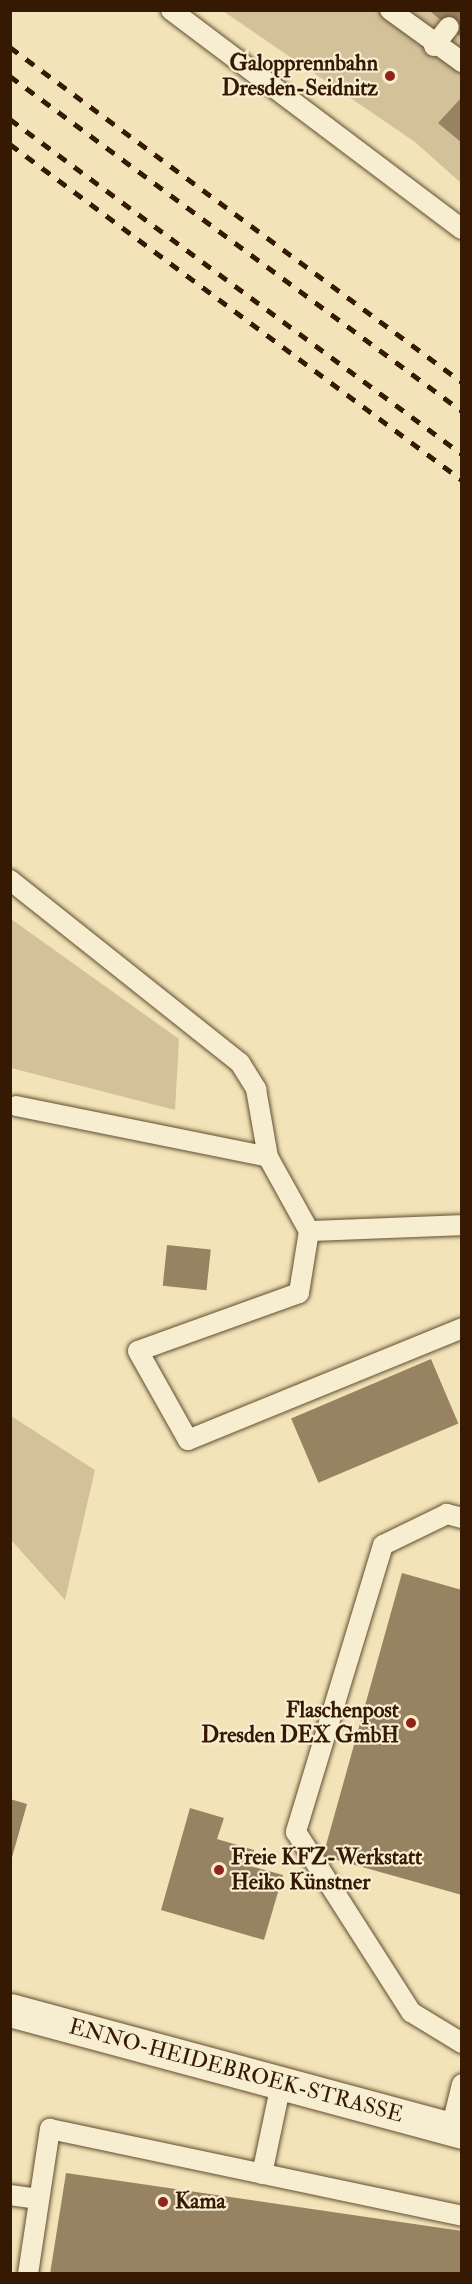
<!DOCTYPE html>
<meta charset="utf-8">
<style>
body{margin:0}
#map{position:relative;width:472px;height:2284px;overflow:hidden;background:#f2e4b8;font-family:"IM FELL Double Pica",serif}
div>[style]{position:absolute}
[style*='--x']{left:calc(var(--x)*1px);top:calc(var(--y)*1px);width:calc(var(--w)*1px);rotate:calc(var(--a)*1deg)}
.green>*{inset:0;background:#d2c199}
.building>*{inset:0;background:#978361;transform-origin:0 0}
.roads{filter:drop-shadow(0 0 2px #644c30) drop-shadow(0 0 2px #644c30)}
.service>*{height:20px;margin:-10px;padding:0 10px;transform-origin:10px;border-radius:10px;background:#f7edd1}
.minor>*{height:33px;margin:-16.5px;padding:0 16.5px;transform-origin:16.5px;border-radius:16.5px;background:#f7edd1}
.rail>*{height:4.5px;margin-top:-2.25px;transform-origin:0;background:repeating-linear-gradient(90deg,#351903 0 10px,transparent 0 20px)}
.dots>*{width:16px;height:16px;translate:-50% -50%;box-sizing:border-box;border:3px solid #f7edd1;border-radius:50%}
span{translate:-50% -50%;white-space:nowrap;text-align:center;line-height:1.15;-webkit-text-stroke:4.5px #f7edd1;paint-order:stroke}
.poi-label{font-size:22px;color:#351903;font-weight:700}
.right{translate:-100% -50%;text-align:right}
.left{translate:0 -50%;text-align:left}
.street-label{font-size:22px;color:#351903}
.frame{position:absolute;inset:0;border:12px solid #351903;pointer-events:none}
</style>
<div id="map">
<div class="green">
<i style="clip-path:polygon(223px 11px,461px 11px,461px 183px,415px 142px)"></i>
<i style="clip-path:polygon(11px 919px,179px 1039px,175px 1110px,11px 1068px)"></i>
<i style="clip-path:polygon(11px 1416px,95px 1470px,65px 1600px,11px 1540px)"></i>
</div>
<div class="building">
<i style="clip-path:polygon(432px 10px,462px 10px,462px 38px,431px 12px)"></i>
<i style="clip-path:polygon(462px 97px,462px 143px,438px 123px)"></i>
<i style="left:167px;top:1245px;width:44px;height:41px;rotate:6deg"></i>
<i style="left:431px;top:1359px;width:70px;height:152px;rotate:67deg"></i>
<i style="clip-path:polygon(402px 1573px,462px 1590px,462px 1895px,323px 1856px)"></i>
<i style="clip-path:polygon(10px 1799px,27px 1804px,11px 1861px,10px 1861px)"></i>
<i style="clip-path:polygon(190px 1808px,224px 1818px,217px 1839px,254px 1850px,250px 1866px,283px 1875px,264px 1940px,161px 1910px)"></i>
<i style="clip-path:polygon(66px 2173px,462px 2231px,462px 2274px,50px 2274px)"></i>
</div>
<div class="roads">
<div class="service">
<i style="--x:171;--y:10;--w:364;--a:37"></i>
<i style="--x:390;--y:10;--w:89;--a:35.8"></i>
<i style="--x:434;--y:46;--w:24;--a:-52"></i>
<i style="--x:10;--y:880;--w:294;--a:38.5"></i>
<i style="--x:240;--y:1063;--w:31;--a:58"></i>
<i style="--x:256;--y:1089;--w:69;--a:80"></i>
<i style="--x:16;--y:1106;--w:257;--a:11.4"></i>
<i style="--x:268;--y:1157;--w:85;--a:61"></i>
<i style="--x:309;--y:1231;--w:63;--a:99.2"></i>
<i style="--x:299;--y:1293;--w:171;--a:160.2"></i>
<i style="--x:138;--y:1351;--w:102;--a:60.7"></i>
<i style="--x:188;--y:1440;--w:296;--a:-22.2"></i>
<i style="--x:309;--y:1231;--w:153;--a:-2.2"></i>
<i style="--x:462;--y:1518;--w:16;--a:-165"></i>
<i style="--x:447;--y:1514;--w:71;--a:154.2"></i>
<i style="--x:383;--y:1545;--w:300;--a:106.9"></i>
<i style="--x:296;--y:1832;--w:214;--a:57.4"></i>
<i style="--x:411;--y:2012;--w:60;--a:31.3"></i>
<i style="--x:451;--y:2129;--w:46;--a:-76.3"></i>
<i style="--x:262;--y:2174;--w:92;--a:-78.1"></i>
<i style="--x:10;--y:2195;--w:27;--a:8"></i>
<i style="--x:28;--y:2274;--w:147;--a:-81.4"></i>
<i style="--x:50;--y:2129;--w:421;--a:11.9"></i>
</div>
<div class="minor">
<i style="--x:10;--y:2010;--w:468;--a:15.1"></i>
</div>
</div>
<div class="rail">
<i style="--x:10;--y:47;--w:563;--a:36.54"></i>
<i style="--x:10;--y:76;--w:563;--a:36.54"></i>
<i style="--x:10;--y:119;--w:563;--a:36.54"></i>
<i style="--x:10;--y:144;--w:563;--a:36.63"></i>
</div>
<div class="dots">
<i style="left:390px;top:76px;background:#8f2418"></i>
<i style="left:411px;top:1723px;background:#8f2418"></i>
<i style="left:219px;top:1870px;background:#8f2418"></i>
<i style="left:163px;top:2202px;background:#8f2418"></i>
</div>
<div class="poi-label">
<span class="right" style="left:378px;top:76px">Galopprennbahn<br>Dresden-Seidnitz</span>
<span class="right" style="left:399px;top:1723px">Flaschenpost<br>Dresden DEX GmbH</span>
<span class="left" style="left:231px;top:1870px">Freie KFZ-Werkstatt<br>Heiko Künstner</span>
<span class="left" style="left:175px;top:2202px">Kama</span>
</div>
<div class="street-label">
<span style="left:236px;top:2071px;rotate:15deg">ENNO-HEIDEBROEK-STRASSE</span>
</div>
<div class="frame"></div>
</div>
